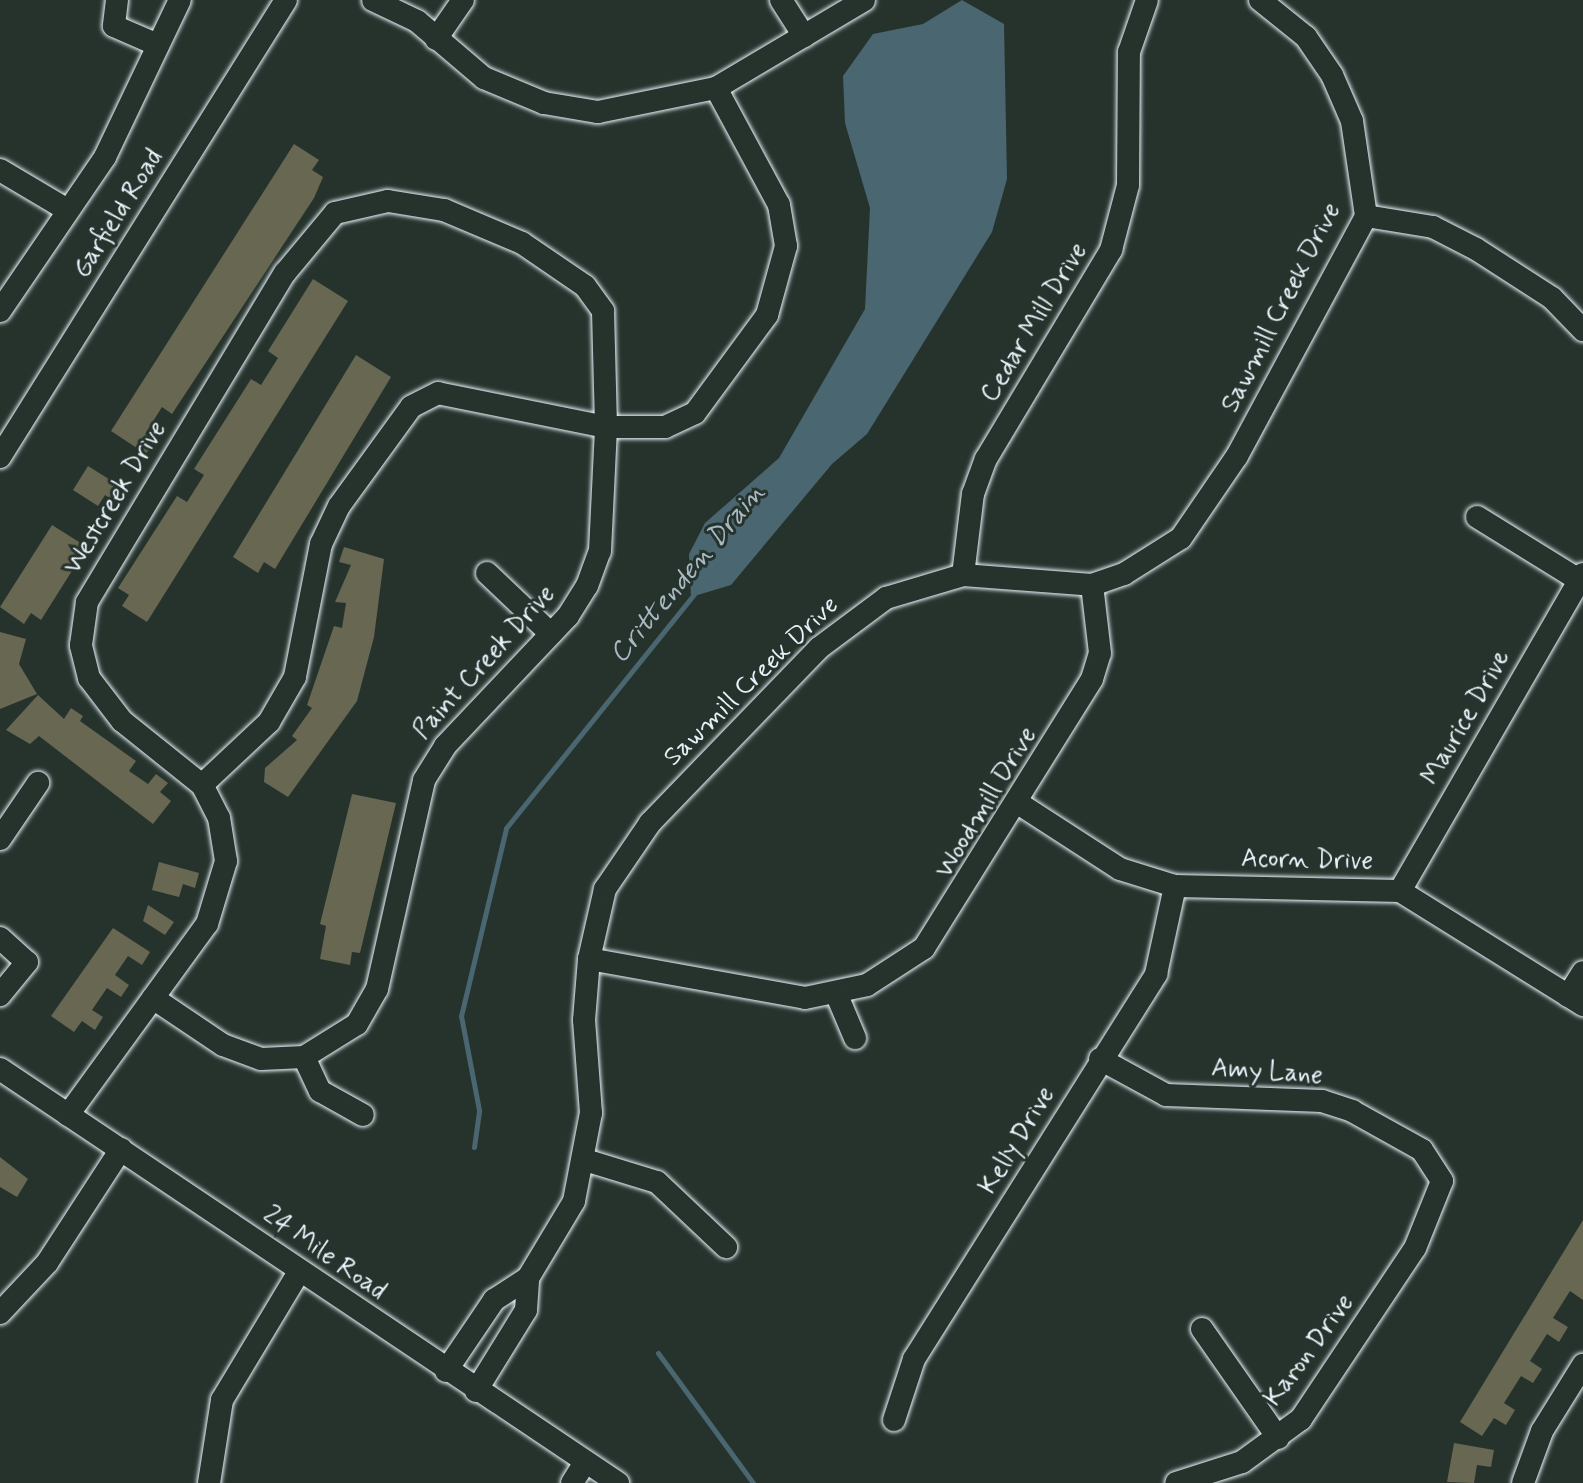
<!DOCTYPE html>
<style>
body{margin:0}
#map{position:relative;width:1583px;height:1483px;overflow:hidden;background:#26332d;font-family:Mynerve,sans-serif}
div>[style]{position:absolute}
[style*='--x']{left:calc(var(--x)*1px);top:calc(var(--y)*1px);width:calc(var(--w)*1px);rotate:calc(var(--a)*1deg)}
.water>*{inset:0;background:#4a6670}
.stream>*{height:5px;margin:-2.5px;padding:0 2.5px;transform-origin:2.5px;border-radius:2.5px;background:#4a6670}
.building>*{inset:0;background:#676752}
.roads{filter:drop-shadow(0 0 2px #e8f1f8) drop-shadow(0 0 2px #e8f1f8)}
.minor>*{height:22px;margin:-11px;padding:0 11px;transform-origin:11px;border-radius:11px;background:#26332d}
span{translate:-50% -50%;white-space:nowrap;text-align:center;line-height:1.15;-webkit-text-stroke:6px #26332d;paint-order:stroke}
.street-label{font-size:26px;color:#e8f1f8}
.water-label{font-size:28px;color:#a9b9c2;font-style:italic}
</style>
<div id="map">
<div class="water">
<i style="clip-path:polygon(962px 0,1004px 24px,1007px 179px,992px 232px,867px 434px,832px 464px,731px 585px,691px 597px,689px 554px,705px 523px,779px 458px,865px 309px,870px 208px,845px 123px,843px 76px,873px 34px,923px 24px)"></i>
</div>
<div class="stream">
<i style="--x:474;--y:1147;--w:37;--a:-82"></i>
<i style="--x:479;--y:1110;--w:96;--a:-100.8"></i>
<i style="--x:461;--y:1016;--w:193;--a:-76.5"></i>
<i style="--x:506;--y:828;--w:300;--a:-51.2"></i>
<i style="--x:658;--y:1353;--w:161;--a:53.8"></i>
</div>
<div class="building">
<i style="clip-path:polygon(294px 144px,319px 160px,312px 170px,323px 177px,314px 198px,172px 414px,162px 407px,145px 434px,155px 441px,146px 454px,111px 431px)"></i>
<i style="clip-path:polygon(313px 279px,348px 301px,147px 622px,122px 606px,129px 595px,118px 588px,177px 496px,187px 502px,204px 475px,194px 469px,251px 379px,261px 385px,278px 358px,268px 351px)"></i>
<i style="clip-path:polygon(356px 355px,391px 377px,275px 569px,264px 562px,258px 573px,233px 557px)"></i>
<i style="clip-path:polygon(88px 466px,123px 488px,115px 502px,105px 495px,98px 506px,73px 490px)"></i>
<i style="clip-path:polygon(52px 525px,87px 547px,41px 620px,31px 613px,24px 624px,0 607px)"></i>
<i style="clip-path:polygon(344px 547px,384px 559px,374px 637px,357px 701px,288px 797px,264px 782px,265px 768px,297px 740px,292px 736px,312px 708px,307px 705px,334px 626px,342px 628px,346px 603px,335px 602px,351px 565px,339px 562px)"></i>
<i style="clip-path:polygon(0 632px,26px 639px,19px 664px,37px 694px,0 709px)"></i>
<i style="clip-path:polygon(38px 695px,64px 719px,71px 708px,83px 716px,80px 721px,136px 761px,129px 771px,148px 784px,156px 774px,168px 783px,160px 792px,171px 801px,153px 824px,39px 736px,30px 744px,6px 730px)"></i>
<i style="clip-path:polygon(352px 794px,396px 803px,360px 953px,352px 952px,350px 965px,320px 959px,326px 926px,320px 924px)"></i>
<i style="clip-path:polygon(159px 862px,199px 873px,195px 888px,183px 884px,179px 897px,152px 890px)"></i>
<i style="clip-path:polygon(148px 905px,174px 922px,165px 935px,143px 921px)"></i>
<i style="clip-path:polygon(113px 928px,150px 952px,142px 965px,128px 956px,115px 975px,129px 985px,121px 997px,107px 988px,92px 1010px,103px 1017px,95px 1030px,82px 1021px,74px 1032px,51px 1016px)"></i>
<i style="clip-path:polygon(0 1157px,28px 1179px,17px 1197px,0 1187px)"></i>
<i style="clip-path:polygon(1583px 1220px,1583px 1300px,1570px 1291px,1553px 1318px,1568px 1327px,1559px 1342px,1547px 1334px,1530px 1361px,1542px 1369px,1533px 1383px,1521px 1376px,1504px 1403px,1515px 1410px,1506px 1425px,1494px 1418px,1482px 1436px,1460px 1422px)"></i>
<i style="clip-path:polygon(1454px 1443px,1494px 1450px,1491px 1467px,1477px 1465px,1474px 1483px,1447px 1482px)"></i>
</div>
<div class="roads">
<div class="minor">
<i style="--x:117;--y:0;--w:26;--a:97"></i>
<i style="--x:114;--y:26;--w:48;--a:23.4"></i>
<i style="--x:373;--y:0;--w:49;--a:25.5"></i>
<i style="--x:417;--y:21;--w:88;--a:40.4"></i>
<i style="--x:484;--y:78;--w:65;--a:22.6"></i>
<i style="--x:544;--y:103;--w:55;--a:9.5"></i>
<i style="--x:598;--y:112;--w:120;--a:-11.5"></i>
<i style="--x:716;--y:88;--w:172;--a:-30.7"></i>
<i style="--x:781;--y:0;--w:43;--a:57.4"></i>
<i style="--x:436;--y:39;--w:47;--a:-55.3"></i>
<i style="--x:0;--y:170;--w:74;--a:30.7"></i>
<i style="--x:1366;--y:216;--w:68;--a:9.3"></i>
<i style="--x:1433;--y:227;--w:48;--a:27.1"></i>
<i style="--x:1476;--y:249;--w:90;--a:32.8"></i>
<i style="--x:1552;--y:298;--w:45;--a:45.9"></i>
<i style="--x:0;--y:311;--w:186;--a:-55.7"></i>
<i style="--x:105;--y:157;--w:174;--a:-64.5"></i>
<i style="--x:0;--y:457;--w:539;--a:-57.96"></i>
<i style="--x:1477;--y:517;--w:120;--a:31.7"></i>
<i style="--x:487;--y:573;--w:88;--a:43.6"></i>
<i style="--x:963;--y:575;--w:82;--a:-83"></i>
<i style="--x:973;--y:494;--w:37;--a:-70"></i>
<i style="--x:986;--y:459;--w:244;--a:-59.1"></i>
<i style="--x:1111;--y:250;--w:67;--a:-75.3"></i>
<i style="--x:1128;--y:185;--w:133;--a:-89.6"></i>
<i style="--x:1129;--y:52;--w:55;--a:-70.9"></i>
<i style="--x:1018;--y:803;--w:121;--a:32.9"></i>
<i style="--x:1120;--y:869;--w:58;--a:17.2"></i>
<i style="--x:1175;--y:886;--w:225;--a:1.3"></i>
<i style="--x:1400;--y:891;--w:216;--a:31.9"></i>
<i style="--x:0;--y:839;--w:68;--a:-55.8"></i>
<i style="--x:1400;--y:891;--w:366;--a:-60"></i>
<i style="--x:0;--y:938;--w:36;--a:42"></i>
<i style="--x:27;--y:962;--w:43;--a:129.3"></i>
<i style="--x:589;--y:959;--w:219;--a:10.2"></i>
<i style="--x:805;--y:998;--w:63;--a:-11.8"></i>
<i style="--x:867;--y:985;--w:68;--a:-33"></i>
<i style="--x:924;--y:948;--w:317;--a:-58"></i>
<i style="--x:1092;--y:679;--w:27;--a:-73"></i>
<i style="--x:1100;--y:653;--w:68;--a:-96.7"></i>
<i style="--x:836;--y:993;--w:49;--a:67.1"></i>
<i style="--x:1568;--y:996;--w:28;--a:-58"></i>
<i style="--x:153;--y:998;--w:84;--a:33.9"></i>
<i style="--x:223;--y:1045;--w:40;--a:20.2"></i>
<i style="--x:261;--y:1059;--w:43;--a:-2.7"></i>
<i style="--x:304;--y:1057;--w:62;--a:-31.9"></i>
<i style="--x:357;--y:1024;--w:40;--a:-60.3"></i>
<i style="--x:377;--y:989;--w:214;--a:-77.3"></i>
<i style="--x:424;--y:780;--w:40;--a:-58"></i>
<i style="--x:445;--y:746;--w:179;--a:-46.6"></i>
<i style="--x:568;--y:616;--w:36;--a:-58"></i>
<i style="--x:587;--y:586;--w:37;--a:-70"></i>
<i style="--x:600;--y:551;--w:124;--a:-87.2"></i>
<i style="--x:606;--y:427;--w:171;--a:-168.6"></i>
<i style="--x:438;--y:393;--w:30;--a:153"></i>
<i style="--x:411;--y:407;--w:122;--a:126"></i>
<i style="--x:339;--y:506;--w:42;--a:115.3"></i>
<i style="--x:321;--y:544;--w:136;--a:101.1"></i>
<i style="--x:295;--y:677;--w:52;--a:120"></i>
<i style="--x:269;--y:722;--w:92;--a:136.8"></i>
<i style="--x:304;--y:1057;--w:38;--a:65"></i>
<i style="--x:320;--y:1091;--w:49;--a:29.2"></i>
<i style="--x:1100;--y:1059;--w:75;--a:28.6"></i>
<i style="--x:1166;--y:1095;--w:156;--a:2.2"></i>
<i style="--x:1322;--y:1101;--w:32;--a:18"></i>
<i style="--x:1352;--y:1111;--w:80;--a:29.1"></i>
<i style="--x:1422;--y:1150;--w:37;--a:57"></i>
<i style="--x:1442;--y:1181;--w:72;--a:111.9"></i>
<i style="--x:1415;--y:1248;--w:206;--a:123.7"></i>
<i style="--x:1301;--y:1419;--w:73;--a:143.9"></i>
<i style="--x:1242;--y:1462;--w:69;--a:162.3"></i>
<i style="--x:0;--y:1069;--w:744;--a:33.82"></i>
<i style="--x:68;--y:1115;--w:236;--a:-54"></i>
<i style="--x:207;--y:924;--w:66;--a:-73.2"></i>
<i style="--x:226;--y:861;--w:44;--a:-99.2"></i>
<i style="--x:219;--y:818;--w:37;--a:-117"></i>
<i style="--x:202;--y:785;--w:102;--a:-141.3"></i>
<i style="--x:122;--y:721;--w:54;--a:-127.5"></i>
<i style="--x:89;--y:678;--w:34;--a:-104"></i>
<i style="--x:81;--y:645;--w:43;--a:-82.1"></i>
<i style="--x:87;--y:602;--w:384;--a:-59"></i>
<i style="--x:285;--y:273;--w:78;--a:-50.2"></i>
<i style="--x:335;--y:213;--w:54;--a:-12.8"></i>
<i style="--x:388;--y:201;--w:57;--a:9.1"></i>
<i style="--x:444;--y:210;--w:85;--a:22.9"></i>
<i style="--x:522;--y:243;--w:76;--a:34.3"></i>
<i style="--x:585;--y:286;--w:31;--a:54"></i>
<i style="--x:603;--y:311;--w:116;--a:88.5"></i>
<i style="--x:606;--y:427;--w:59;--a:0"></i>
<i style="--x:665;--y:427;--w:33;--a:-25"></i>
<i style="--x:695;--y:413;--w:122;--a:-53.7"></i>
<i style="--x:767;--y:315;--w:72;--a:-74.6"></i>
<i style="--x:786;--y:246;--w:42;--a:-99.7"></i>
<i style="--x:779;--y:205;--w:133;--a:-118.3"></i>
<i style="--x:585;--y:1160;--w:75;--a:17"></i>
<i style="--x:657;--y:1182;--w:95;--a:43.3"></i>
<i style="--x:0;--y:1313;--w:69;--a:-46.8"></i>
<i style="--x:47;--y:1263;--w:136;--a:-57"></i>
<i style="--x:1202;--y:1329;--w:133;--a:55.1"></i>
<i style="--x:446;--y:1371;--w:86;--a:-55.9"></i>
<i style="--x:494;--y:1300;--w:40;--a:-32.9"></i>
<i style="--x:528;--y:1278;--w:90;--a:-59.1"></i>
<i style="--x:574;--y:1201;--w:90;--a:-79.1"></i>
<i style="--x:591;--y:1113;--w:93;--a:-94.3"></i>
<i style="--x:584;--y:1020;--w:61;--a:-85.3"></i>
<i style="--x:589;--y:959;--w:72;--a:-77.1"></i>
<i style="--x:605;--y:889;--w:80;--a:-55.7"></i>
<i style="--x:650;--y:823;--w:243;--a:-46"></i>
<i style="--x:819;--y:648;--w:84;--a:-36.7"></i>
<i style="--x:886;--y:598;--w:80;--a:-16.6"></i>
<i style="--x:963;--y:575;--w:129;--a:4.4"></i>
<i style="--x:1092;--y:585;--w:34;--a:-19"></i>
<i style="--x:1124;--y:574;--w:67;--a:-32.3"></i>
<i style="--x:1181;--y:538;--w:99;--a:-55.7"></i>
<i style="--x:1237;--y:456;--w:272;--a:-61.7"></i>
<i style="--x:1366;--y:216;--w:96;--a:-98.4"></i>
<i style="--x:1352;--y:121;--w:50;--a:-113.5"></i>
<i style="--x:1332;--y:75;--w:46;--a:-124.4"></i>
<i style="--x:1306;--y:37;--w:59;--a:-141.2"></i>
<i style="--x:476;--y:1391;--w:95;--a:-58.3"></i>
<i style="--x:526;--y:1310;--w:32;--a:-86"></i>
<i style="--x:894;--y:1420;--w:64;--a:-71.8"></i>
<i style="--x:914;--y:1359;--w:455;--a:-57.8"></i>
<i style="--x:1156;--y:974;--w:90;--a:-77.8"></i>
<i style="--x:209;--y:1483;--w:84;--a:-81.1"></i>
<i style="--x:222;--y:1400;--w:149;--a:-59"></i>
<i style="--x:572;--y:1483;--w:25;--a:-58"></i>
<i style="--x:1523;--y:1483;--w:55;--a:-69.9"></i>
<i style="--x:1542;--y:1431;--w:78;--a:-58.2"></i>
</div>
</div>
<div class="street-label">
<span style="left:119px;top:214px;rotate:-58deg">Garfield Road</span>
<span style="left:1282px;top:308px;rotate:-63deg">Sawmill Creek Drive</span>
<span style="left:1035px;top:323px;rotate:-59deg">Cedar Mill Drive</span>
<span style="left:116px;top:498px;rotate:-59deg">Westcreek Drive</span>
<span style="left:485px;top:663px;rotate:-48deg">Paint Creek Drive</span>
<span style="left:752px;top:682px;rotate:-44deg">Sawmill Creek Drive</span>
<span style="left:1467px;top:718px;rotate:-60deg">Maurice Drive</span>
<span style="left:987px;top:803px;rotate:-59deg">Woodmill Drive</span>
<span style="left:1307px;top:861px;rotate:1deg">Acorn Drive</span>
<span style="left:1267px;top:1073px;rotate:4deg">Amy Lane</span>
<span style="left:1018px;top:1141px;rotate:-59deg">Kelly Drive</span>
<span style="left:324px;top:1254px;rotate:35deg">24 Mile Road</span>
<span style="left:1310px;top:1351px;rotate:-54deg">Karon Drive</span>
</div>
<div class="water-label">
<span style="left:688px;top:574px;rotate:-50deg">Crittenden Drain</span>
</div>
</div>
